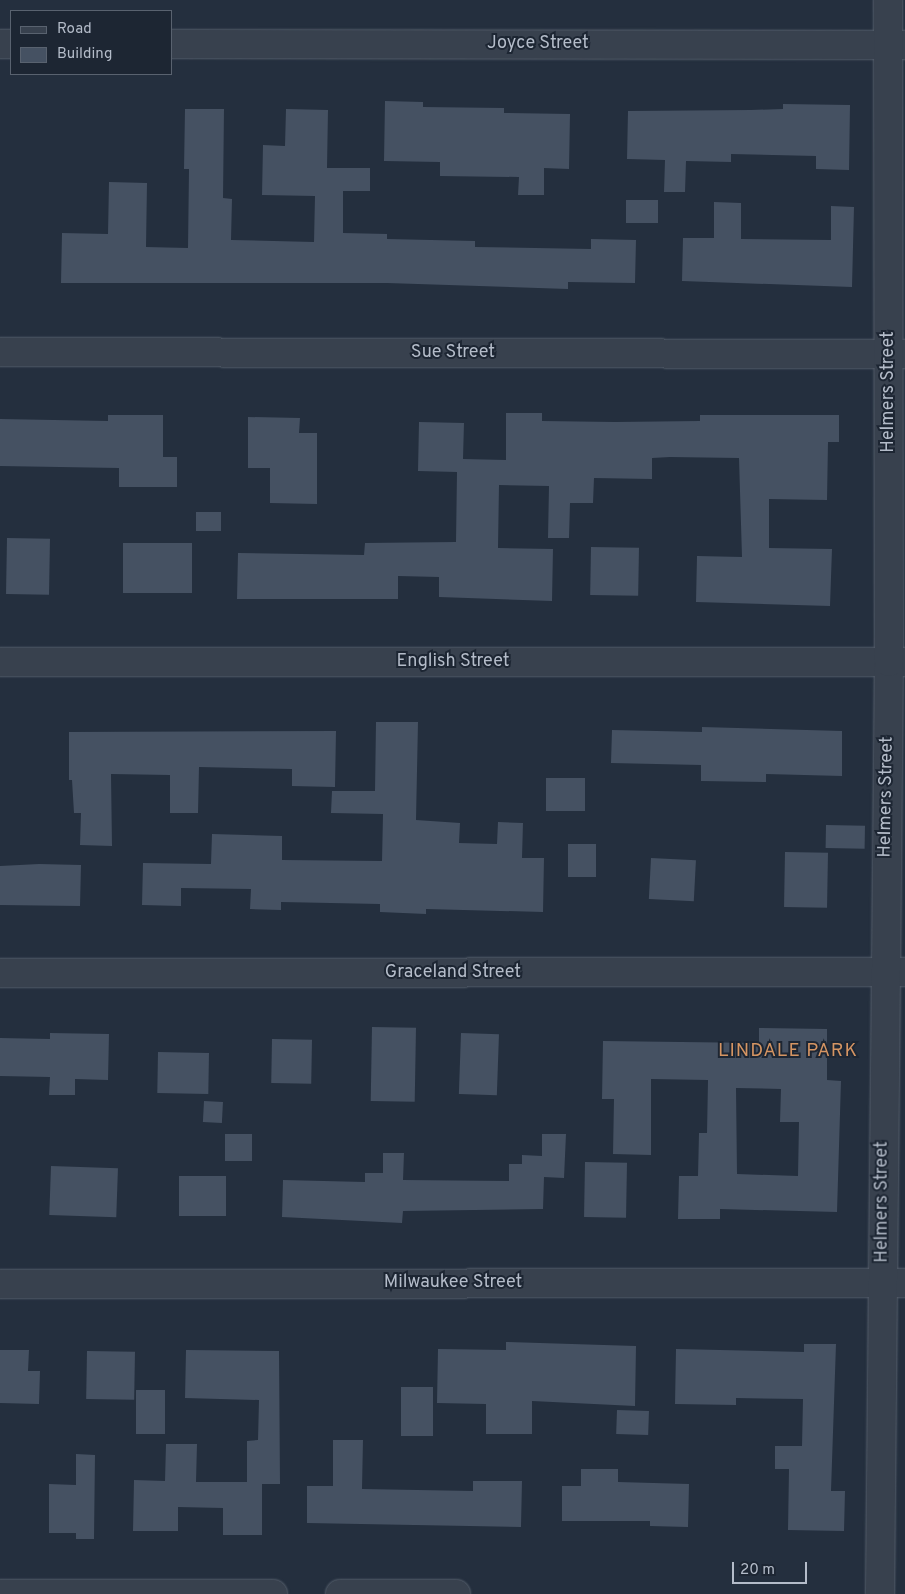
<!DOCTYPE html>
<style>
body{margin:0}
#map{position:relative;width:905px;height:1594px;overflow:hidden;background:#242f3e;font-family:Overpass,sans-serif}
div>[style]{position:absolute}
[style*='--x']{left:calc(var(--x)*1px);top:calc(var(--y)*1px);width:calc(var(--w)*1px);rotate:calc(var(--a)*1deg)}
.building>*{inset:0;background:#455162;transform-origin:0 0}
.roads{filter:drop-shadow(0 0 1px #565f6c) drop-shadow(0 0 1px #565f6c)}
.minor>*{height:28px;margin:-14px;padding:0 14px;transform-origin:14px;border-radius:14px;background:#38414e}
span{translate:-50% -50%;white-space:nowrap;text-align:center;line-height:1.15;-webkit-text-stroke:4px #1d2633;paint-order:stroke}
.street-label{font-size:18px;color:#b4bcc9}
.neighbourhood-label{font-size:19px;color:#d59563;letter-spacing:1px}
.legend{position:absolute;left:10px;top:10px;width:162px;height:65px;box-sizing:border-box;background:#1d2633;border:1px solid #59626f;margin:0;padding:6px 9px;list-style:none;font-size:15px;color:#b4bcc9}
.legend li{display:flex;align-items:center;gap:10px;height:25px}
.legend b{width:25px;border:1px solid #59626f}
.scale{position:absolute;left:732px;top:1562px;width:75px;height:22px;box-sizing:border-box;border:2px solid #b4bcc9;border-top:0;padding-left:6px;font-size:15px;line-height:18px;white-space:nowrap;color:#b4bcc9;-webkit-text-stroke:4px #1d2633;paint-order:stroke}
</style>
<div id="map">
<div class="building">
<i style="clip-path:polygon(385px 101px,423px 102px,423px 107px,504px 108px,504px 113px,570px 114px,569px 169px,544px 168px,544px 195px,518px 195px,519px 177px,440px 176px,440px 162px,384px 161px)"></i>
<i style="clip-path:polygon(783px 104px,850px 105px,849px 170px,816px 169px,816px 156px,731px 154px,731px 162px,686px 161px,685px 192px,664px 192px,665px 160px,627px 159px,628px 111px,751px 110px,783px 109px)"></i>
<i style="clip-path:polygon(185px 109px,224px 109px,223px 198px,232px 199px,231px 240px,314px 242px,315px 196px,262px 195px,263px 145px,285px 146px,286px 109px,328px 110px,327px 168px,370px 168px,370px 191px,343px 191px,343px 233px,387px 234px,387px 239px,475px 241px,475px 247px,591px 249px,591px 239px,636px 240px,635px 283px,568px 282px,568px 289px,387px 283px,61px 283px,62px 233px,108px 234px,109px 182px,147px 183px,146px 247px,188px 248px,189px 169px,184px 169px)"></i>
<i style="left:626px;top:200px;width:32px;height:23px"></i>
<i style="clip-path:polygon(714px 202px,741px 203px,741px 239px,831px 240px,831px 206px,854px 207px,852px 287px,682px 281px,683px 238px,714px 238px)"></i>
<i style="clip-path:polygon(506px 413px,542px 413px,542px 421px,615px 422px,700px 421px,700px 415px,839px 415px,839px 442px,828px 442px,827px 500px,769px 499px,769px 548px,832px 549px,830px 606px,696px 602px,697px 556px,742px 557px,739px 458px,670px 457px,652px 458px,652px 479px,594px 478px,593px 503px,570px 503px,569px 538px,548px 538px,549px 486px,499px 485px,498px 548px,553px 549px,552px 601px,439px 597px,439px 577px,398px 576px,398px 599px,237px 599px,238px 553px,364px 555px,365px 543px,456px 542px,457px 472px,418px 471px,419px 422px,464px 423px,463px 459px,506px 460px)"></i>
<i style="clip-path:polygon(108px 415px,163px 415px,163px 457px,177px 457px,177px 487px,119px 487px,119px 468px,0 466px,0 419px,108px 421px)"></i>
<i style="clip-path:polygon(248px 417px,300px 418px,299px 433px,317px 433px,317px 504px,270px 503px,270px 468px,248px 468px)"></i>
<i style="left:196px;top:512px;width:25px;height:19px"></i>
<i style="left:7px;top:538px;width:43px;height:56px;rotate:1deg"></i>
<i style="left:123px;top:543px;width:69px;height:50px"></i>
<i style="left:591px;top:547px;width:48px;height:48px;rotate:1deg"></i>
<i style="clip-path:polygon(376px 722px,418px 722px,416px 820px,460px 823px,459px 843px,497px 844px,498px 822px,523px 823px,522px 858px,544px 858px,543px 912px,426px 909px,426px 914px,380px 912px,380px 904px,281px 902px,281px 910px,250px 909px,251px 889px,181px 888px,181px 906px,142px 905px,143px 863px,211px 864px,212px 834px,282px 836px,282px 860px,382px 861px,383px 814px,331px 813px,332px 791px,375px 791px)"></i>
<i style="clip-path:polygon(702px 727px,842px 731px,842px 776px,766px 774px,766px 782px,701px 781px,701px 765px,611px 763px,612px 730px,702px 732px)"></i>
<i style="clip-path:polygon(336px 731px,335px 787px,292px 786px,292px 769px,199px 767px,198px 813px,170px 813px,170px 775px,111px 774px,112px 846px,80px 845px,81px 813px,74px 813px,72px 780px,69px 780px,69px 732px)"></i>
<i style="left:546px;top:778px;width:39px;height:33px"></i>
<i style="left:826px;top:825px;width:39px;height:23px;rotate:1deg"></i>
<i style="left:568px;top:844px;width:28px;height:33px"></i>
<i style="left:785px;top:852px;width:43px;height:55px;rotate:1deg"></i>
<i style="left:651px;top:858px;width:45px;height:41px;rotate:3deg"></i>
<i style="clip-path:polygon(39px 864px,81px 865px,80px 906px,0 905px,0 866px)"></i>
<i style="left:372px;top:1027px;width:44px;height:74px;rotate:1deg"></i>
<i style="clip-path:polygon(evenodd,759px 1028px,827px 1029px,827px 1080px,841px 1081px,837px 1212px,720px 1209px,720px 1219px,678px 1219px,679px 1176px,698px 1176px,699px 1133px,707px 1133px,708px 1080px,651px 1079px,651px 1155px,613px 1154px,614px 1099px,602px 1099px,603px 1041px,759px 1043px,759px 1028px,736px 1088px,781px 1089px,780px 1122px,799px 1122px,798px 1176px,737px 1174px,736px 1088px)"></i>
<i style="clip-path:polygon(50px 1033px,109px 1034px,108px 1080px,75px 1079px,75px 1095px,49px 1095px,50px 1077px,0 1076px,0 1038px,50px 1039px)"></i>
<i style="left:461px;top:1033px;width:38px;height:61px;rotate:2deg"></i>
<i style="left:272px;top:1039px;width:40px;height:44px;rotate:1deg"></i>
<i style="left:158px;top:1052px;width:51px;height:41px;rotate:1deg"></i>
<i style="left:204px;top:1101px;width:19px;height:21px;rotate:3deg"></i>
<i style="left:225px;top:1134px;width:27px;height:27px"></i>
<i style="clip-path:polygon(542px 1134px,566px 1134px,564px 1178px,544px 1177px,543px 1209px,403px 1211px,402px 1223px,282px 1217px,283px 1180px,365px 1182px,365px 1173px,383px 1173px,383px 1153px,404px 1153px,403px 1180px,509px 1181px,509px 1164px,522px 1164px,522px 1155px,542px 1156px)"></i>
<i style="left:585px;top:1162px;width:42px;height:55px;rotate:1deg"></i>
<i style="left:51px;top:1166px;width:67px;height:49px;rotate:2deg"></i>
<i style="left:179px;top:1176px;width:47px;height:40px"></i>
<i style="clip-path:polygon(506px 1342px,636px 1346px,635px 1406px,532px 1401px,532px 1434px,486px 1434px,486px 1404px,437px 1403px,438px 1349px,506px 1350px)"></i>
<i style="clip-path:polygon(804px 1344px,836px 1344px,831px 1491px,845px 1491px,844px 1531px,788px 1530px,789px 1469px,775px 1469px,775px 1446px,802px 1446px,803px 1399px,736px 1398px,736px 1405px,675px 1404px,676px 1349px,804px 1352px)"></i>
<i style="clip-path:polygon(0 1350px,29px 1350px,28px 1371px,40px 1371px,39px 1404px,0 1403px)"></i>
<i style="clip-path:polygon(186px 1350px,279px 1351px,280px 1484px,262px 1484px,262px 1535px,223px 1535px,223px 1508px,178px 1507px,178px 1531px,133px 1531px,134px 1480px,165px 1481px,166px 1444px,197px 1444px,196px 1482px,247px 1482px,247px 1441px,258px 1440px,259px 1400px,185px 1398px)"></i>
<i style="left:87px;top:1351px;width:48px;height:48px;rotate:1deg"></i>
<i style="left:401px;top:1387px;width:32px;height:49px"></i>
<i style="left:136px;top:1390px;width:29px;height:44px"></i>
<i style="left:617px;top:1410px;width:32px;height:24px;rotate:2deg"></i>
<i style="clip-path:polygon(333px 1440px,363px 1440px,362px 1489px,473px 1491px,473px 1481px,522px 1481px,521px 1527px,307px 1523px,307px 1486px,333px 1486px)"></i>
<i style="clip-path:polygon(76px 1454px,95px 1455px,94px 1539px,76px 1539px,76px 1533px,49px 1533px,49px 1484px,76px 1485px)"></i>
<i style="clip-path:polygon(581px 1469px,618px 1469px,618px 1482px,689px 1484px,688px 1527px,650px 1526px,650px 1521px,562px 1521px,562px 1486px,581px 1486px)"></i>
</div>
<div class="roads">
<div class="minor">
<i style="--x:0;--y:44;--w:11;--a:0"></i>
<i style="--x:171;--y:44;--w:734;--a:0.08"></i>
<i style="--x:0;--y:352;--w:905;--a:0.13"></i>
<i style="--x:0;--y:662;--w:905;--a:0"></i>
<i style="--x:0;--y:973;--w:905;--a:-0.06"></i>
<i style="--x:0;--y:1284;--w:905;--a:-0.06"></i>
<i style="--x:0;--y:1594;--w:273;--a:0"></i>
<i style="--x:340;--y:1594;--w:116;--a:0"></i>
<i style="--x:880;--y:1594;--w:932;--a:-89.45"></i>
<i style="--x:889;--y:662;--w:662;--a:-90.09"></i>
</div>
</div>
<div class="street-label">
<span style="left:538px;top:44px">Joyce Street</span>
<span style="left:453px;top:353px">Sue Street</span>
<span style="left:889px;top:392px;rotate:-90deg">Helmers Street</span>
<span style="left:453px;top:662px">English Street</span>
<span style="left:887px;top:797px;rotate:-89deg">Helmers Street</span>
<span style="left:453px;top:973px">Graceland Street</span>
<span style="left:883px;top:1202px;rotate:-90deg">Helmers Street</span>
<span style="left:453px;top:1283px">Milwaukee Street</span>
</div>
<div class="neighbourhood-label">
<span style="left:788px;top:1052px">LINDALE PARK</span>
</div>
<ul class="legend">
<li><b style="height:6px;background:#38414e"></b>Road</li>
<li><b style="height:14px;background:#455162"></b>Building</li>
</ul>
<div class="scale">20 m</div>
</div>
